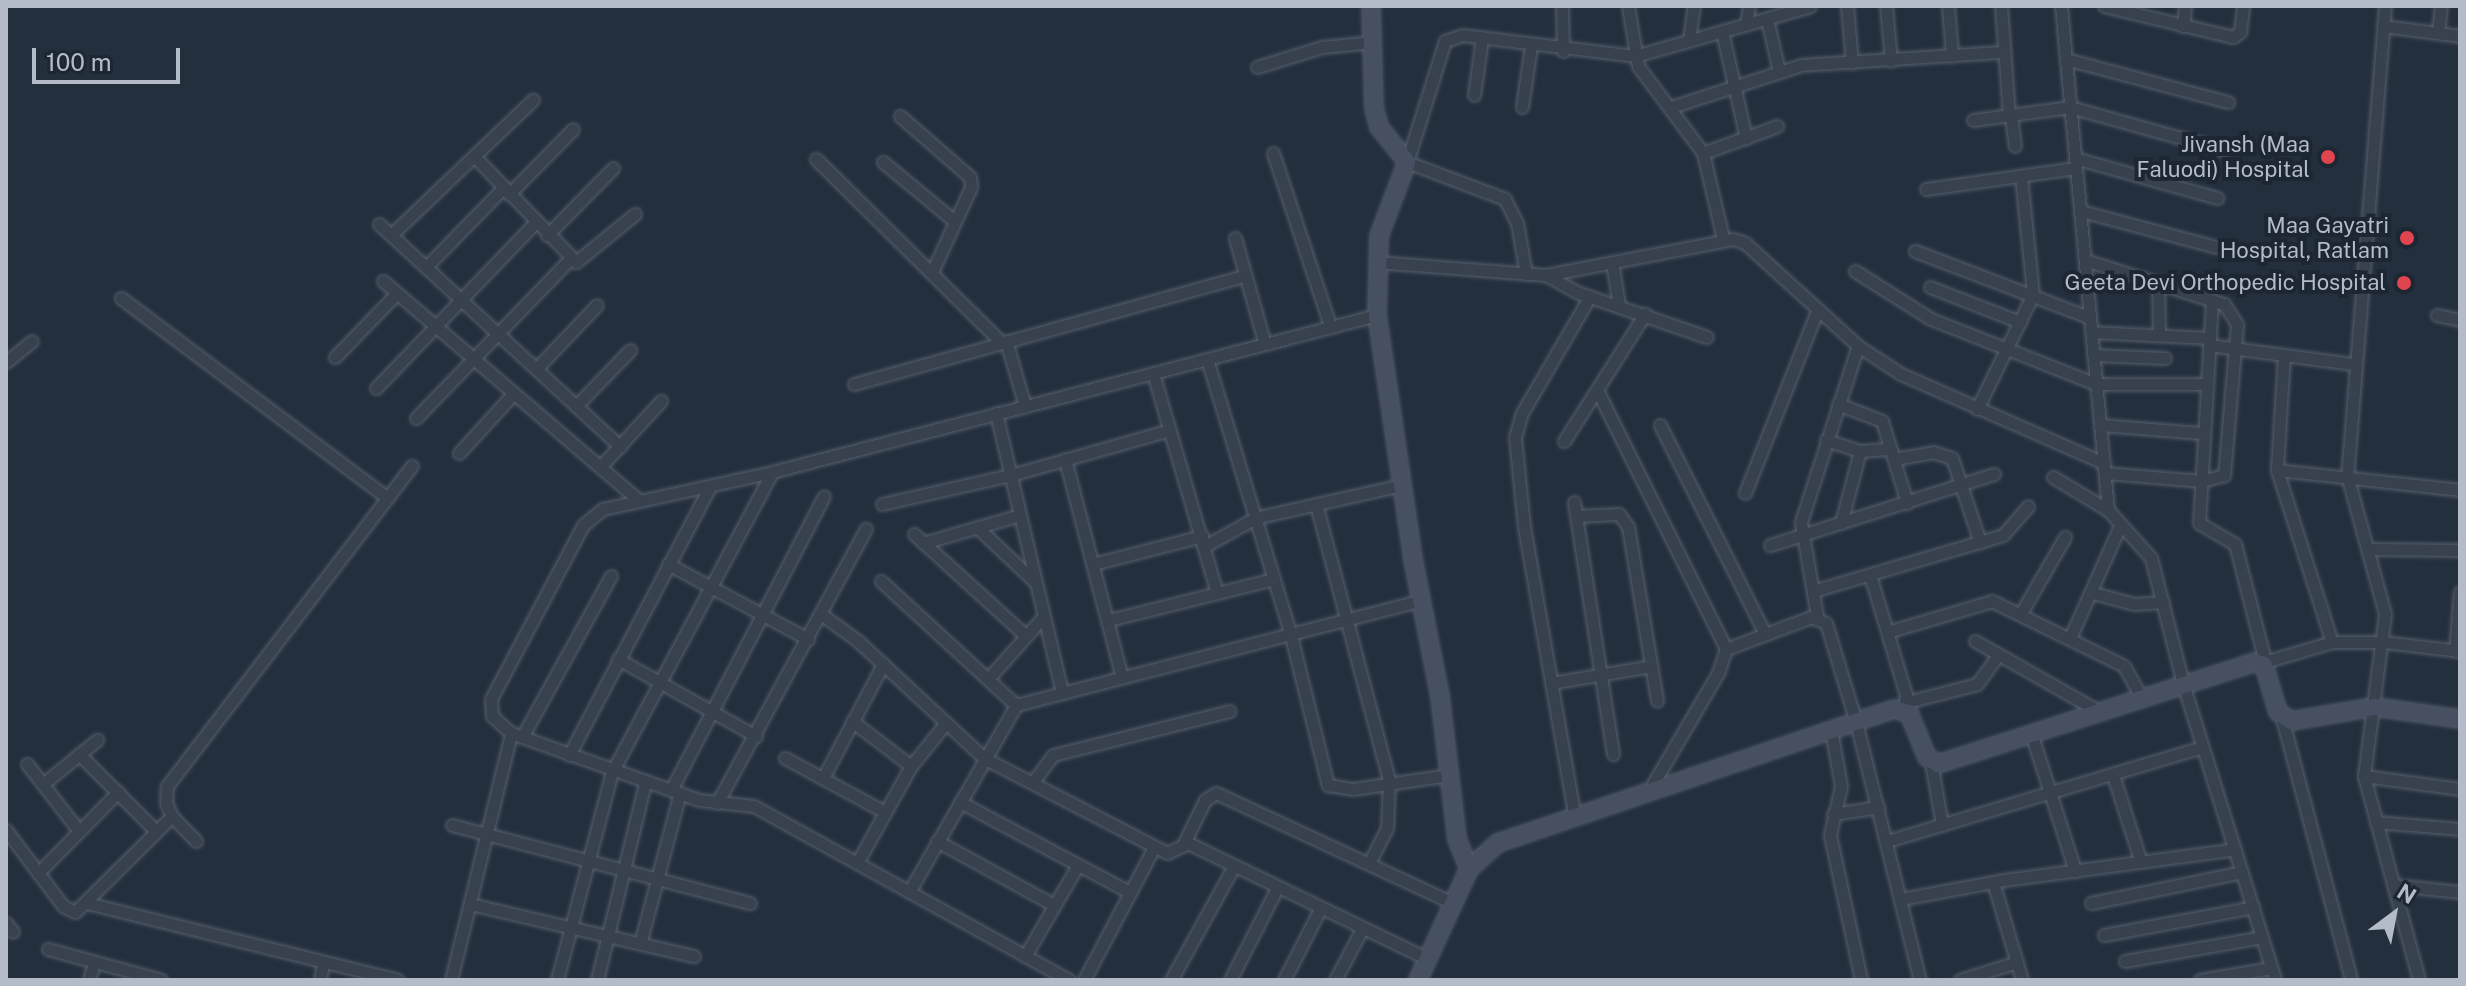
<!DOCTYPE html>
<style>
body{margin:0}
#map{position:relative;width:2466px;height:986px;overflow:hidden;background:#242f3e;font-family:"Public Sans",sans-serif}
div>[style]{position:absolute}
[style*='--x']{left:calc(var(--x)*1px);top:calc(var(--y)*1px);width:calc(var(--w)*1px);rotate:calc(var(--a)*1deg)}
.roads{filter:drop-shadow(0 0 2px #565f6c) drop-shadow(0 0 2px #565f6c)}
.street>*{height:11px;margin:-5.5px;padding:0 5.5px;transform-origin:5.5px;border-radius:5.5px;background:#38414e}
.secondary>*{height:16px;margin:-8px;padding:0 8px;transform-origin:8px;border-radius:8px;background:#465061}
.dots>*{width:22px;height:22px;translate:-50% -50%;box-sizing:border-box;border:4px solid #1d2633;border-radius:50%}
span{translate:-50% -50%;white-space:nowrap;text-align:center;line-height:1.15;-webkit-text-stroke:8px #1d2633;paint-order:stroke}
.poi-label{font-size:22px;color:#b4bcc9}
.right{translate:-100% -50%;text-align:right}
.frame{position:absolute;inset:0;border:8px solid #b4bcc9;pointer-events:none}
.north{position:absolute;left:2354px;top:874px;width:80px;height:80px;-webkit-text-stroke:6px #1d2633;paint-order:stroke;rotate:32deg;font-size:22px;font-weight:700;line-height:32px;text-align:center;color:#b4bcc9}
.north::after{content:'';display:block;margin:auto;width:28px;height:36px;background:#b4bcc9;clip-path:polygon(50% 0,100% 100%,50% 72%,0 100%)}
.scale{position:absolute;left:32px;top:48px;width:148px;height:36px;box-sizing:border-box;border:4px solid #b4bcc9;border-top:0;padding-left:10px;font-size:24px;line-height:28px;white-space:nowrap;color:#b4bcc9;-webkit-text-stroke:6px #1d2633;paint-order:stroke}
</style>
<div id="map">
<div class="roads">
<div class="street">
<i style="--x:1562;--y:6;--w:45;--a:88.7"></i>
<i style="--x:1628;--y:6;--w:61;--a:80.5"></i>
<i style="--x:1638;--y:66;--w:109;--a:53.2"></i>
<i style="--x:1703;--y:153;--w:87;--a:76.8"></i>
<i style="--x:1847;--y:6;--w:57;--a:85"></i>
<i style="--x:1886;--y:6;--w:55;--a:84.8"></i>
<i style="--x:1948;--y:6;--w:50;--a:85.4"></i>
<i style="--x:2001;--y:6;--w:109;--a:85.8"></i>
<i style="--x:2061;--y:6;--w:506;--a:84.67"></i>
<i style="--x:2108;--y:510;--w:64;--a:48.1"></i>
<i style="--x:2151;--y:558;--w:133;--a:75.7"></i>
<i style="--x:2184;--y:687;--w:307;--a:72.7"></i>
<i style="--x:2104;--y:6;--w:133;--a:13.5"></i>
<i style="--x:2233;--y:37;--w:9;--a:-36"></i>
<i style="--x:2240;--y:32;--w:26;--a:-83"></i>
<i style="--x:2385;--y:6;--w:471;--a:94.6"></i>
<i style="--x:2347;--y:475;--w:144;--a:74.7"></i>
<i style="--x:2385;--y:614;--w:163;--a:97.4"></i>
<i style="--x:2364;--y:776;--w:211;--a:74.9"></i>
<i style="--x:1767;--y:19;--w:53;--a:77"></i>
<i style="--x:1746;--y:25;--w:19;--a:-81"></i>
<i style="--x:2183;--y:26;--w:20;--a:-84"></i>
<i style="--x:2383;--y:26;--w:78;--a:7.4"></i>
<i style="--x:1722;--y:31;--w:110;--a:77.4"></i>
<i style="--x:2438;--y:33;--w:27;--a:-84"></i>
<i style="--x:1689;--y:40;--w:34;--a:-82"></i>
<i style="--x:2066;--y:59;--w:168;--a:14.9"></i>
<i style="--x:1257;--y:67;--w:68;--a:-17.1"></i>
<i style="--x:1322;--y:47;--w:51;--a:-5.6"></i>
<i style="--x:1474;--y:95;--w:58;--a:-82"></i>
<i style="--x:1522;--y:107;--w:62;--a:-81.6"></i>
<i style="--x:1671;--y:107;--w:137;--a:-17.9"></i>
<i style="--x:1801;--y:65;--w:202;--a:-3.7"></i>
<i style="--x:2011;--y:115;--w:31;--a:83"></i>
<i style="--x:900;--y:116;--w:93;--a:41.1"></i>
<i style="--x:970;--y:177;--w:10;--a:84"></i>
<i style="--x:971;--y:187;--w:91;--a:114.6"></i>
<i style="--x:1973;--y:120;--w:98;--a:-7.6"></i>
<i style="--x:2070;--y:107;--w:160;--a:15.6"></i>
<i style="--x:1273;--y:153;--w:181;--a:71.7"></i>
<i style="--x:1703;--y:153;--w:79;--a:-20"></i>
<i style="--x:474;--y:156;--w:147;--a:46.1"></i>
<i style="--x:576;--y:262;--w:76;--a:-39.1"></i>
<i style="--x:2075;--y:158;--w:148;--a:15.7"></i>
<i style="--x:816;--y:159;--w:260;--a:44.7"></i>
<i style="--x:883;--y:162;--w:91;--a:39.6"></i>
<i style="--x:1926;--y:189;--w:151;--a:-8"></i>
<i style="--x:509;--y:194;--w:91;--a:-45.4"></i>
<i style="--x:2081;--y:211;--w:140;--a:14.9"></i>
<i style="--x:379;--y:224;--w:328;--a:42.7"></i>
<i style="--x:391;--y:235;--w:196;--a:-43.6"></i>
<i style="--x:547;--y:235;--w:94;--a:-45.4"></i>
<i style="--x:1235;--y:238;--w:107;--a:74.3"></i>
<i style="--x:1915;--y:251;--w:187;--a:20.9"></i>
<i style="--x:2085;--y:260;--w:146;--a:17.6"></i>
<i style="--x:2224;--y:304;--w:24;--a:57"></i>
<i style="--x:2237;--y:324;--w:152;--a:94.9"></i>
<i style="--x:2224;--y:475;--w:23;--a:165"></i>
<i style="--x:2202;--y:481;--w:97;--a:-175.3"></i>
<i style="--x:1376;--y:262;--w:170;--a:4.4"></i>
<i style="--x:1546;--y:275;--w:190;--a:-10.9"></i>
<i style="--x:1733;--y:239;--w:13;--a:18"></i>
<i style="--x:1745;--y:243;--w:153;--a:42.3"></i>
<i style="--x:1858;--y:346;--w:51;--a:33.1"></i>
<i style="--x:1901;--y:374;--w:222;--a:23.7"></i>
<i style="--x:1612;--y:262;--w:44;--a:80.8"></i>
<i style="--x:426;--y:267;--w:110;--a:-45.7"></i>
<i style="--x:1855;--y:271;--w:90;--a:32.3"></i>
<i style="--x:1931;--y:319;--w:177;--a:21.5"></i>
<i style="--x:2096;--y:384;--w:108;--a:0"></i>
<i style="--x:1526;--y:274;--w:52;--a:-100"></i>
<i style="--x:1517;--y:223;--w:27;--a:-117"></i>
<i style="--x:1505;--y:199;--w:105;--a:-159.3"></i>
<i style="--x:1407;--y:162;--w:127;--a:-72.6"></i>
<i style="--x:1445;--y:41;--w:18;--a:-19"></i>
<i style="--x:1462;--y:35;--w:174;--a:6.9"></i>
<i style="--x:1635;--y:56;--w:182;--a:-15.9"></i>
<i style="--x:1546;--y:275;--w:38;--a:29"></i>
<i style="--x:1579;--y:293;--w:135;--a:19"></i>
<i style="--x:383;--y:281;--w:338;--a:40.6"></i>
<i style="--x:2158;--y:282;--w:52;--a:88.9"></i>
<i style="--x:1930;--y:287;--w:97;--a:21.3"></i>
<i style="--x:121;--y:298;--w:333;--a:36.9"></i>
<i style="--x:2212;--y:300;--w:223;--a:93.3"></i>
<i style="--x:2199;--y:523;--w:42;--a:30.3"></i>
<i style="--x:2235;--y:544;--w:121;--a:75.6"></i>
<i style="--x:2437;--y:315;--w:24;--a:12"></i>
<i style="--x:2091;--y:332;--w:119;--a:2.9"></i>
<i style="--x:1006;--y:341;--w:68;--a:73.7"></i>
<i style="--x:2209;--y:345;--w:145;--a:7.5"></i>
<i style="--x:2093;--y:355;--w:72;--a:2.4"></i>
<i style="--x:2284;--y:355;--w:115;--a:93.5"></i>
<i style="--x:2277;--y:470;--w:181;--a:72.3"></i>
<i style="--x:335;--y:357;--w:89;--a:-45.9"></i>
<i style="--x:1207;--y:359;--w:289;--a:73.1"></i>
<i style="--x:1291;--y:636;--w:154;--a:76.1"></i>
<i style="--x:1328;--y:785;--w:25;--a:9"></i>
<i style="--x:1353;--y:789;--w:97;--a:-8.3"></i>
<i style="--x:6;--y:362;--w:33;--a:-39"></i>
<i style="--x:536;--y:369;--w:88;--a:-46.4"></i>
<i style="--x:1153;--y:373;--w:229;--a:73.8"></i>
<i style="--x:854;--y:384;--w:405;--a:-15.5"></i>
<i style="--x:376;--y:388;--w:229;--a:-46.1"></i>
<i style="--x:1597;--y:390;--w:289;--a:63.5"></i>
<i style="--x:1726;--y:649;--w:25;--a:108"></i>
<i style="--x:1718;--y:673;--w:134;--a:120.4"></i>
<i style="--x:1838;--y:404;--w:47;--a:21.1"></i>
<i style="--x:1882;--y:421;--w:86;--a:73"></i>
<i style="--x:576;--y:406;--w:78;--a:-46"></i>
<i style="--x:1977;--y:409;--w:128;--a:-64"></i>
<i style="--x:2033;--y:294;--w:119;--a:-95.8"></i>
<i style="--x:996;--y:413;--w:287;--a:76.7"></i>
<i style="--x:416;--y:418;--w:221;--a:-45.9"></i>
<i style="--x:1660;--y:425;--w:234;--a:63.3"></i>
<i style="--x:2100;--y:425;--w:102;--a:4.5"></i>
<i style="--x:1826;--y:440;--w:36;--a:18"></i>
<i style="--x:1860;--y:451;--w:31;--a:-4"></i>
<i style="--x:1564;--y:441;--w:151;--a:-57.5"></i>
<i style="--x:459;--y:453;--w:81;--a:-47.5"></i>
<i style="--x:1065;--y:459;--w:226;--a:75.4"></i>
<i style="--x:1894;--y:459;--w:40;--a:-10"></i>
<i style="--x:1933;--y:452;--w:20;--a:18"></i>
<i style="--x:1952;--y:458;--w:89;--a:71.6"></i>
<i style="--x:600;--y:467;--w:90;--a:-47.3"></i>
<i style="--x:2277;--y:470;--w:184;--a:6.2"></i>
<i style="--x:2053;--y:477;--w:64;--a:31"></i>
<i style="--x:1745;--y:493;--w:196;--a:-68.4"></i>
<i style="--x:1574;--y:502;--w:255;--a:81.2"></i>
<i style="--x:882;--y:504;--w:132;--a:-12.7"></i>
<i style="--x:1011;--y:475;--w:165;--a:-15.8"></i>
<i style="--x:1316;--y:504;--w:286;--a:75.2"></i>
<i style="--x:1389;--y:781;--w:47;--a:92.4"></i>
<i style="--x:1387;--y:828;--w:39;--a:117"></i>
<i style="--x:1576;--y:516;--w:43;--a:-2.7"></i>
<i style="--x:1619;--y:514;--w:16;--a:55"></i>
<i style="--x:1628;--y:527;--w:176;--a:80.5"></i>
<i style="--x:1841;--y:523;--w:74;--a:-75.2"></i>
<i style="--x:977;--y:527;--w:80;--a:43.5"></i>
<i style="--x:914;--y:534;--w:151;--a:42.3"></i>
<i style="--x:923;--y:543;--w:101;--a:-16.1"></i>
<i style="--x:1770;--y:545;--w:235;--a:-17.6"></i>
<i style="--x:1205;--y:546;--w:57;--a:-29.2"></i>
<i style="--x:1255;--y:518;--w:151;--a:-12.7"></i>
<i style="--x:2369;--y:549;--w:91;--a:0.6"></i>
<i style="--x:668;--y:564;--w:159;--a:28.2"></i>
<i style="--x:1093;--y:564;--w:113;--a:-14.4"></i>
<i style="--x:1870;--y:575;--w:125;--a:73.3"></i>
<i style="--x:1906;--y:695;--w:15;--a:98"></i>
<i style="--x:881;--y:581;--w:183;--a:42.6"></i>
<i style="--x:1813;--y:591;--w:198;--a:-16.4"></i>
<i style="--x:2003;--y:535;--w:38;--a:-49"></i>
<i style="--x:2093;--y:593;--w:42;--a:15"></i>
<i style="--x:2134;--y:604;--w:29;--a:-4"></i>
<i style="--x:2021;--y:613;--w:88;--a:-59.9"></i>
<i style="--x:821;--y:614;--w:46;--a:36.1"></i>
<i style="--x:858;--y:641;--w:172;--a:42.9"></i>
<i style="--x:984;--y:758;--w:206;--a:27.4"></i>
<i style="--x:1167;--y:853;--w:23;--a:-25"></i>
<i style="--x:1188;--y:843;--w:267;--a:25.8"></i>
<i style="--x:1817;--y:616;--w:95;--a:-99.7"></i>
<i style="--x:1801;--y:522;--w:185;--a:-72.1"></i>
<i style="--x:1109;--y:620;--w:170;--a:-14"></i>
<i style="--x:1887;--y:632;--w:109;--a:-16.4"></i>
<i style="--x:1992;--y:601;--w:147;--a:26.2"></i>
<i style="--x:2124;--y:666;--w:39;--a:61"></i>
<i style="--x:2070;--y:638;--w:120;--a:-66"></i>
<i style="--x:1975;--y:641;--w:146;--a:29.6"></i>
<i style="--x:1726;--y:649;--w:91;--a:-20.6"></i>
<i style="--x:1811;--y:617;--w:16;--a:22"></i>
<i style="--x:1826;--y:623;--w:103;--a:73.1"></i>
<i style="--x:1856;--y:722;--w:266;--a:76.1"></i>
<i style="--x:2455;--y:651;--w:59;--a:-85.2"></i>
<i style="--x:618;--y:659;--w:158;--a:29.2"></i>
<i style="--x:2261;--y:663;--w:74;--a:-16.5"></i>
<i style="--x:2332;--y:642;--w:52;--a:0"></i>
<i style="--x:2384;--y:642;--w:77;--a:6.8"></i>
<i style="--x:988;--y:679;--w:84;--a:-48.4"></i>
<i style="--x:1551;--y:683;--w:102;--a:-9.6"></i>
<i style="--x:1907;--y:702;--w:72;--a:-14.4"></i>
<i style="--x:1977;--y:684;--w:36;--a:-54"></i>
<i style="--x:2282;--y:718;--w:271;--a:75.2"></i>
<i style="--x:852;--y:721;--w:74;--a:37.3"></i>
<i style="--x:1831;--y:730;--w:57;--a:79.9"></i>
<i style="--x:1841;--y:786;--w:50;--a:102.7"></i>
<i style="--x:1830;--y:835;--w:148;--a:77.9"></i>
<i style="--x:2032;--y:736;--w:142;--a:72.3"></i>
<i style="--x:522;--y:737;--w:184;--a:-61.1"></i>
<i style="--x:79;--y:754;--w:109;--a:45"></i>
<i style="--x:569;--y:755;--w:304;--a:-62.3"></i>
<i style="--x:785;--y:758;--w:114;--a:28.4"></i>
<i style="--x:1931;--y:762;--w:64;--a:80.1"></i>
<i style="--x:27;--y:764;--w:85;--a:52.2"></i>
<i style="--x:2113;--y:775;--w:91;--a:72.2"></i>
<i style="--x:2364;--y:776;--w:97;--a:7.7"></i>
<i style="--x:823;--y:778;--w:129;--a:-62.2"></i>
<i style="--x:1032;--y:783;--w:35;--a:-53"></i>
<i style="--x:1053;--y:755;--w:182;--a:-14"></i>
<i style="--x:43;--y:784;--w:70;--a:-39.2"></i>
<i style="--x:671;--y:790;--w:331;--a:-62.5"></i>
<i style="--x:960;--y:802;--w:191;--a:28"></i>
<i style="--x:717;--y:803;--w:312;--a:-61.5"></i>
<i style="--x:1574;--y:813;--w:290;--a:-99.9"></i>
<i style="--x:1524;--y:527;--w:90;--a:-95.7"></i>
<i style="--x:1515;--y:437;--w:25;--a:-74"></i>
<i style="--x:1522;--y:413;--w:135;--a:-59.8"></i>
<i style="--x:1833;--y:814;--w:46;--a:-8.8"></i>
<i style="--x:2376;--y:822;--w:84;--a:4.8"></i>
<i style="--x:452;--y:825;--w:308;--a:14.7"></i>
<i style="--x:6;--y:830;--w:95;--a:53.1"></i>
<i style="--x:63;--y:906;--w:13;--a:27"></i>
<i style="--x:75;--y:912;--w:136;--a:-44.7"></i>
<i style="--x:196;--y:841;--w:35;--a:-134"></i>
<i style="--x:172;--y:816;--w:14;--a:-115"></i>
<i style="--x:166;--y:803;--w:17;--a:-87"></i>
<i style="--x:167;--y:786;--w:403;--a:-52.6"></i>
<i style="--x:937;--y:841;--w:133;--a:28.7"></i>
<i style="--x:1887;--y:841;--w:329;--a:-16.6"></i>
<i style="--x:1184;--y:843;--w:48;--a:-64"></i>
<i style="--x:1205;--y:800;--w:13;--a:-32"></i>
<i style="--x:1216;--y:793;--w:261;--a:24.9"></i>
<i style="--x:857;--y:863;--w:111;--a:-60.9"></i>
<i style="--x:911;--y:766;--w:54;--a:-51"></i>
<i style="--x:38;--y:873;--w:114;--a:-45.4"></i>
<i style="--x:1993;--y:882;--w:102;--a:73.5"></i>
<i style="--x:2393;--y:885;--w:67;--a:6"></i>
<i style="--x:909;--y:892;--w:215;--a:-60.2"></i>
<i style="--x:1016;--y:705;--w:418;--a:-14.5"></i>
<i style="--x:1901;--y:899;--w:105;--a:-10.5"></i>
<i style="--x:2004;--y:880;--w:233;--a:-7.6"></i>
<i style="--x:87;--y:903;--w:320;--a:13.9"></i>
<i style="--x:2091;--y:903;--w:154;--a:-11.6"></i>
<i style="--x:470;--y:904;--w:230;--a:13.1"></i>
<i style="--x:6;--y:923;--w:11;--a:52"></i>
<i style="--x:2104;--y:935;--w:152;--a:-10.6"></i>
<i style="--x:640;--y:944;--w:156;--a:-75.2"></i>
<i style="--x:48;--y:949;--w:117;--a:15.3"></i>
<i style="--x:1025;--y:956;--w:105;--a:-59.8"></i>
<i style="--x:2125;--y:961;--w:139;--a:-9.9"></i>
<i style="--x:89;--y:980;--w:19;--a:-74"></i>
<i style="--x:320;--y:980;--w:16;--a:-79"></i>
<i style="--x:451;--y:980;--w:254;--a:-76.3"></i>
<i style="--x:557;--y:980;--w:215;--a:-75.2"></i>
<i style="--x:612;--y:772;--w:340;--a:-61.9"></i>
<i style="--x:597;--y:980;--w:203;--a:-76.3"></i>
<i style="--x:1069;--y:980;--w:360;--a:-151.1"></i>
<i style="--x:754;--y:806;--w:55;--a:-173.8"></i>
<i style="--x:699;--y:800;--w:200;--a:-160.4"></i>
<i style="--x:511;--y:733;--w:25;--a:-138"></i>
<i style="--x:492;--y:716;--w:17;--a:-93"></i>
<i style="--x:491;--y:699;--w:197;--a:-62.1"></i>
<i style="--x:583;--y:525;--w:26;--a:-39"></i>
<i style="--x:603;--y:509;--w:173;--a:-12.3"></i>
<i style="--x:772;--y:472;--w:625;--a:-14.55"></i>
<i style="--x:1084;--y:980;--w:150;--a:-62.2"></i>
<i style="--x:1171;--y:980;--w:130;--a:-61.1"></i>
<i style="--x:1230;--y:980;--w:103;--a:-62.9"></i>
<i style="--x:1284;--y:980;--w:80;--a:-63.1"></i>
<i style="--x:1335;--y:980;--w:58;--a:-62.1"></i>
<i style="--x:1960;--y:980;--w:60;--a:-17.5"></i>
<i style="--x:2200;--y:980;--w:72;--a:-9.6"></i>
</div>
<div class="secondary">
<i style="--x:1371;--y:6;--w:102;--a:88.3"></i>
<i style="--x:1374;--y:108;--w:20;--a:75"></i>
<i style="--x:1379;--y:127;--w:45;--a:51.3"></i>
<i style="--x:1407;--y:162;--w:79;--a:110.7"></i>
<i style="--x:1379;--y:236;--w:79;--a:91.5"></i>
<i style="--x:1377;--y:315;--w:247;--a:81.6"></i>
<i style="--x:1413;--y:559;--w:140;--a:78.9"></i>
<i style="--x:1440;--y:696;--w:144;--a:83.2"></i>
<i style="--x:1457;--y:839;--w:32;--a:68"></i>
<i style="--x:1418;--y:980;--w:122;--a:-65.3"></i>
<i style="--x:1469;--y:869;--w:39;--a:-42"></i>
<i style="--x:1498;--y:843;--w:418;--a:-18.7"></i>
<i style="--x:1894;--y:709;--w:16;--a:15"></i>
<i style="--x:1909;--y:713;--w:48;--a:67.8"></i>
<i style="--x:1927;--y:757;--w:13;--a:32"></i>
<i style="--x:1938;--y:764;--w:333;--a:-17.8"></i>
<i style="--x:2255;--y:662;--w:9;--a:18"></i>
<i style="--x:2264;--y:665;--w:49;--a:73.4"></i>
<i style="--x:2278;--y:712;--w:16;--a:35"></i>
<i style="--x:2291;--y:721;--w:85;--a:-9.5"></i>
<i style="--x:2375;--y:707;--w:86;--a:8"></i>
</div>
</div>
<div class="dots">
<i style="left:2328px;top:157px;background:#e0444e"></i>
<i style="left:2407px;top:238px;background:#e0444e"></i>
<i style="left:2404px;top:283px;background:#e0444e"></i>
</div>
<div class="poi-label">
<span class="right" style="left:2310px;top:157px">Jivansh (Maa<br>Faluodi) Hospital</span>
<span class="right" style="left:2389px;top:238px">Maa Gayatri<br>Hospital, Ratlam</span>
<span class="right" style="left:2386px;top:283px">Geeta Devi Orthopedic Hospital</span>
</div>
<div class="frame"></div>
<div class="north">N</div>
<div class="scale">100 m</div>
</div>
